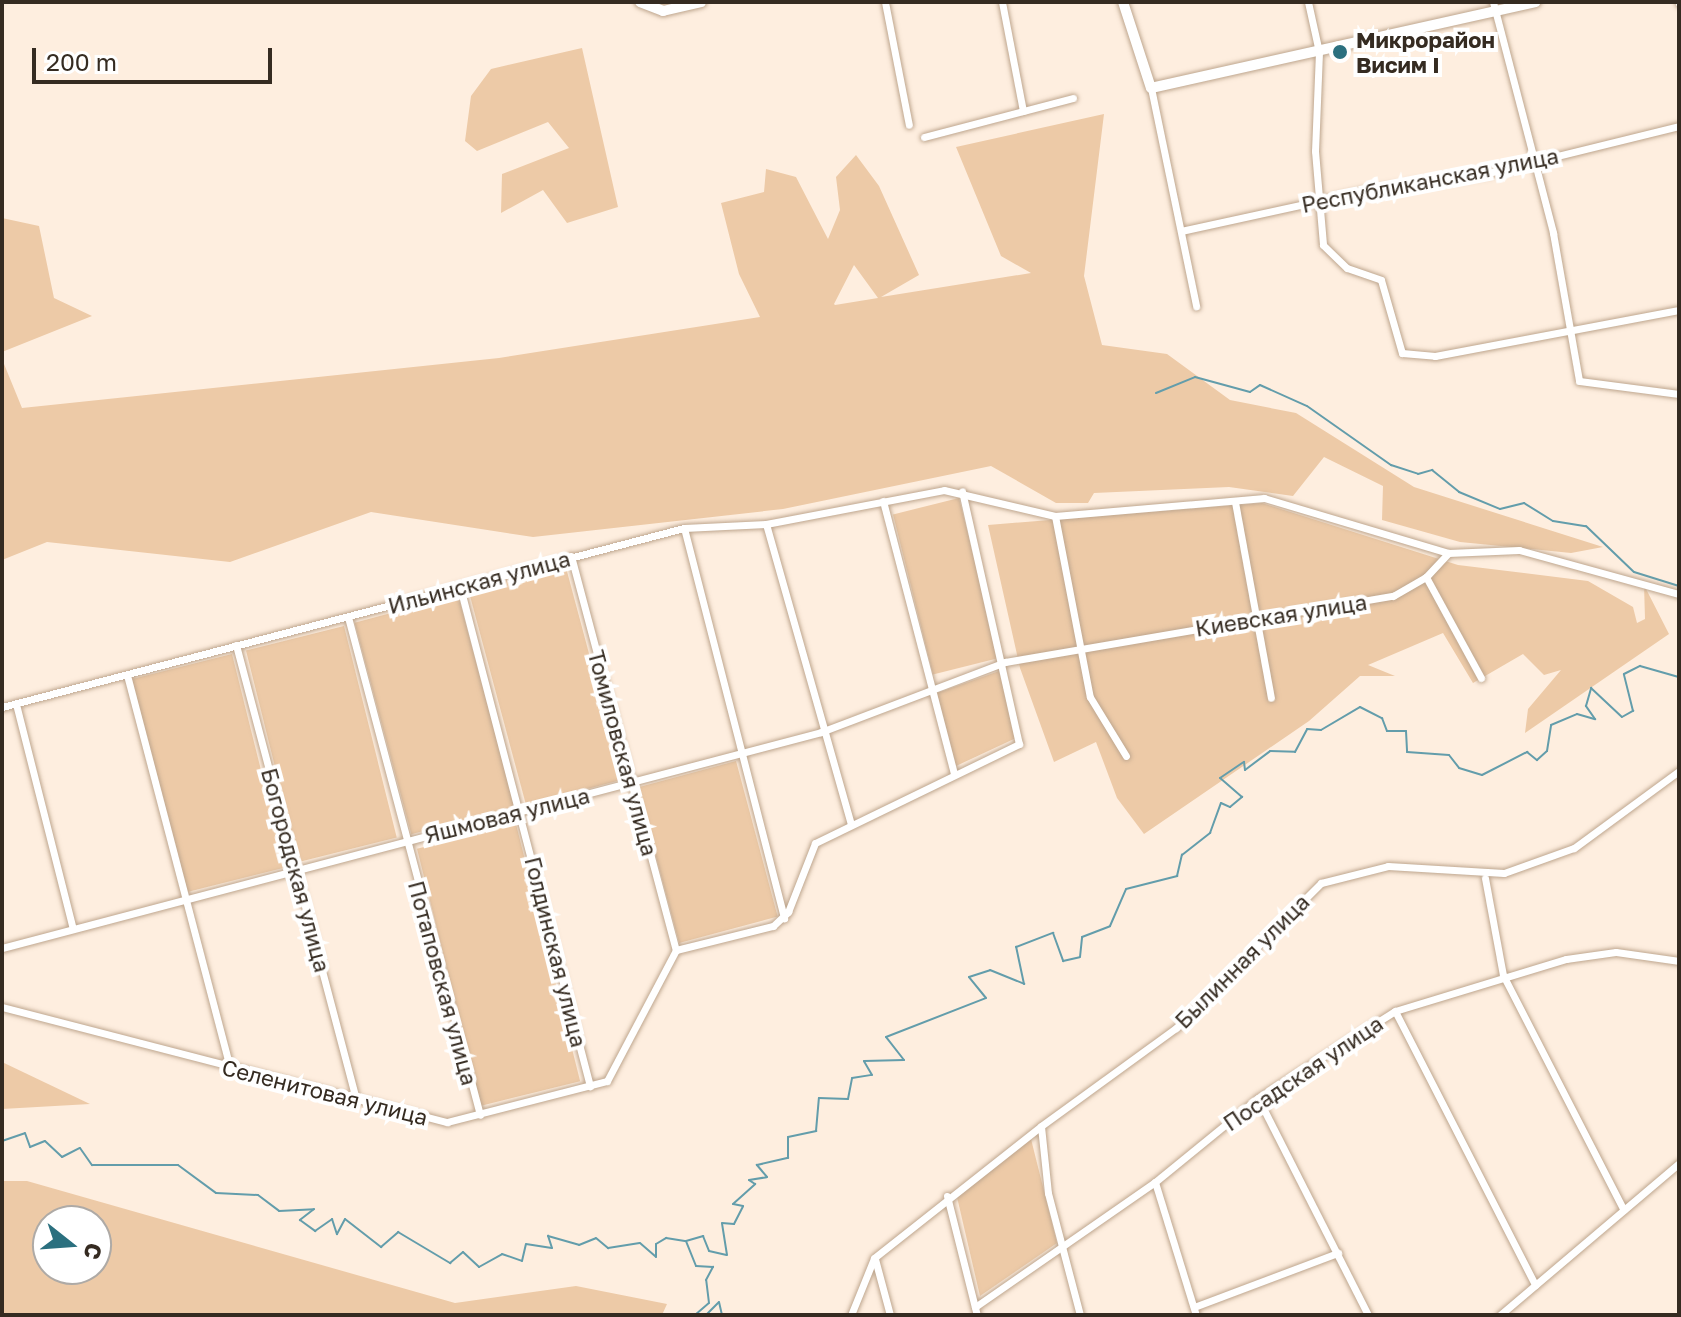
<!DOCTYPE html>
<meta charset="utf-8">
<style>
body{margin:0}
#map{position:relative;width:1681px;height:1317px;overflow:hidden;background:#feeedf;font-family:"Golos Text",sans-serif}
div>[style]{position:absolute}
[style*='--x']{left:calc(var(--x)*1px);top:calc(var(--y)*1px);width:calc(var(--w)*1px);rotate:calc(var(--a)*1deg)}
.green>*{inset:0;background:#edcaa7;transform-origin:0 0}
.stream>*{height:2px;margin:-1px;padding:0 1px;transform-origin:1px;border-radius:1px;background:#639dab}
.roads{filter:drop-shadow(0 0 2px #bea68e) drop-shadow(0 0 2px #bea68e)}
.street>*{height:7px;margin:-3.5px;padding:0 3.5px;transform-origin:3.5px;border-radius:3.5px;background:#fff}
.secondary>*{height:10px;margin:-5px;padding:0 5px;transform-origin:5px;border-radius:5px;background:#fff}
.dots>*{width:22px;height:22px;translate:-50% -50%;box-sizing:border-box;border:4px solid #fff;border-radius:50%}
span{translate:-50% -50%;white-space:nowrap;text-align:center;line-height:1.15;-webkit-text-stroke:8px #fff;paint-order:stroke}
.poi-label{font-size:22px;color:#352b21;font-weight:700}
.left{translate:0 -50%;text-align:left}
.street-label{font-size:22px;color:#352b21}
.frame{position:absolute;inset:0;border:4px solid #352b21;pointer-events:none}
.north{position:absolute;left:32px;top:1205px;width:80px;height:80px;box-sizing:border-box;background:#fff;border:2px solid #aeaaa6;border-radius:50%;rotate:107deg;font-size:22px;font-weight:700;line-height:32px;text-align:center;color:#352b21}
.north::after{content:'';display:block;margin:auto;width:28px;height:36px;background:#2b707f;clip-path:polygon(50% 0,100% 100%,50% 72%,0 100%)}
.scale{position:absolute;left:32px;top:48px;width:240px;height:36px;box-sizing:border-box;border:4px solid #352b21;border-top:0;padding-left:10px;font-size:24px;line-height:28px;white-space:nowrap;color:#352b21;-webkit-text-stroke:6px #fff;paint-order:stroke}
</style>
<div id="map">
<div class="green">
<i style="clip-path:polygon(582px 48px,618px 207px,567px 223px,543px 190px,501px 213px,502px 174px,569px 148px,548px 122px,477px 151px,465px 141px,471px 96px,491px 69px)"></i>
<i style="clip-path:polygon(evenodd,1104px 114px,1084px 276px,1102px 345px,1167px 354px,1230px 400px,1296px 413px,1414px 487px,1603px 547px,1571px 553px,1460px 542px,1382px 520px,1383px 486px,1324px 457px,1293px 496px,1229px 487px,1094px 493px,1088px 503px,1056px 503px,991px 466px,783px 509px,533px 537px,371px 512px,230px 562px,47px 542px,2px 560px,2px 359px,22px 408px,499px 358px,760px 317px,739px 274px,721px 203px,764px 192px,766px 169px,796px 177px,828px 239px,840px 210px,836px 177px,856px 155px,879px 186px,919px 275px,881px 297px,1031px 273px,1001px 256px,956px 147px,1104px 114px,854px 265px,878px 298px,835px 305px,834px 304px,854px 265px)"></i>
<i style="clip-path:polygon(2px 218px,39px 226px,54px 298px,92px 316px,2px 352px)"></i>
<i style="left:959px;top:498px;width:165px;height:68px;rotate:76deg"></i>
<i style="clip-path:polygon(1262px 503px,1458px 565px,1588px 581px,1633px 607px,1637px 623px,1645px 619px,1644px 585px,1669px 634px,1525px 733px,1528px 709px,1561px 670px,1544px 675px,1523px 654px,1473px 683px,1443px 633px,1368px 665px,1395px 676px,1360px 676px,1309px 721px,1144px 834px,1117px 798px,1096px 742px,1054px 762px,1020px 668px,988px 525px)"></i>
<i style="left:565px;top:564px;width:223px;height:100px;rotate:75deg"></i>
<i style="left:458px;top:595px;width:219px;height:107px;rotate:75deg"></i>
<i style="left:344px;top:626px;width:218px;height:101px;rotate:76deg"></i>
<i style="left:232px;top:654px;width:220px;height:103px;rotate:76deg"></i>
<i style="clip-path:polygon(1002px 670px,1016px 738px,956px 766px,937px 693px)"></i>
<i style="left:736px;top:761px;width:161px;height:102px;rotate:75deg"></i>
<i style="left:516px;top:824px;width:265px;height:102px;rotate:76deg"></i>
<i style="clip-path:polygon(2px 1062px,90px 1104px,2px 1109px)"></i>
<i style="clip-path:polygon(1031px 1139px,1057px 1243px,980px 1296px,957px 1197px)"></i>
<i style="clip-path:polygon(evenodd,2px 1181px,27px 1181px,455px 1303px,576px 1286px,667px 1304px,662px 1315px,2px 1315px,2px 1181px,48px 1221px,96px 1221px,96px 1269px,48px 1269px,48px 1221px)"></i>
</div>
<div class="stream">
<i style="--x:1156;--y:393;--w:42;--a:-22.3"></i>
<i style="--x:1195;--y:377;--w:57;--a:15.3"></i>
<i style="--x:1250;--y:392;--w:12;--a:-35"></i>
<i style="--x:1260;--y:385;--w:51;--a:24.1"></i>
<i style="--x:1307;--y:406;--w:103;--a:35.1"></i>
<i style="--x:1391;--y:465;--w:28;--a:18"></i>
<i style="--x:1418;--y:474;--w:15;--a:-16"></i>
<i style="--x:1432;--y:470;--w:35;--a:39"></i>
<i style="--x:1459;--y:492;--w:44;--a:22.5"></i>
<i style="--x:1500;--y:509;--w:25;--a:-14"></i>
<i style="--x:1524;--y:503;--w:34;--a:32"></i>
<i style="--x:1553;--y:521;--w:33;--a:9"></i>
<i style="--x:1586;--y:526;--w:66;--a:43.8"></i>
<i style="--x:1634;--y:572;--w:47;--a:17.3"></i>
<i style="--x:2;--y:1141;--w:24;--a:-19"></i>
<i style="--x:25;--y:1133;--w:15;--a:70"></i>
<i style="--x:30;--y:1147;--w:16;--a:-22"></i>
<i style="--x:45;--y:1141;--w:23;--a:43"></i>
<i style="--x:62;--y:1157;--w:20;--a:-27"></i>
<i style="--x:80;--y:1148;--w:21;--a:55"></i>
<i style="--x:92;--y:1165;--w:86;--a:0"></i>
<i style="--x:178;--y:1165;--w:47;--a:36.4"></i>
<i style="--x:216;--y:1193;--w:42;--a:2.7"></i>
<i style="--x:258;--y:1195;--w:26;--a:37"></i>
<i style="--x:279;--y:1211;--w:35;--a:-3"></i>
<i style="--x:314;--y:1209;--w:18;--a:142"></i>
<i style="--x:300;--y:1220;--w:19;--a:36"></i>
<i style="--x:315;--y:1231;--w:21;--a:-35"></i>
<i style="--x:332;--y:1219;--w:16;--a:72"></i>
<i style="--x:337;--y:1234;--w:17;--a:-62"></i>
<i style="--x:345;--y:1219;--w:46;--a:37.9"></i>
<i style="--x:381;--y:1247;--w:23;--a:-41"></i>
<i style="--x:398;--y:1232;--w:61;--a:30.8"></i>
<i style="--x:450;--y:1263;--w:17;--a:-40"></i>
<i style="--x:463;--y:1252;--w:22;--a:43"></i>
<i style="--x:479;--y:1267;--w:26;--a:-29"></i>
<i style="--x:502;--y:1254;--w:21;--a:19"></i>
<i style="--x:522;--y:1261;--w:17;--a:-77"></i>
<i style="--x:526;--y:1244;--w:26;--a:9"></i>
<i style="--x:552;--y:1248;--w:13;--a:-108"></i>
<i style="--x:548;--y:1236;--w:32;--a:16"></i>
<i style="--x:579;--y:1245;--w:18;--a:-22"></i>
<i style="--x:596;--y:1238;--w:16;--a:40"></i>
<i style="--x:608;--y:1248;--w:32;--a:-9"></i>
<i style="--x:640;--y:1243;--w:21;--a:41"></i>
<i style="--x:656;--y:1257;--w:13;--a:-90"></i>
<i style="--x:656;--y:1244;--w:12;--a:-31"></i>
<i style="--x:666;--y:1238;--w:19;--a:9"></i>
<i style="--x:695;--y:1315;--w:18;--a:-41"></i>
<i style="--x:709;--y:1303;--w:23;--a:-97"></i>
<i style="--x:706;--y:1280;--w:15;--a:-62"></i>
<i style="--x:713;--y:1267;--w:17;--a:-177"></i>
<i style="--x:696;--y:1266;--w:27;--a:-112"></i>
<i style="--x:686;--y:1241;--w:18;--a:-16"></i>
<i style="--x:703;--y:1236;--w:16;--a:68"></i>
<i style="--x:709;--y:1251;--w:18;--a:13"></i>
<i style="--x:727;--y:1255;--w:32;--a:-99"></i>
<i style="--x:722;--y:1223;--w:12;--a:5"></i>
<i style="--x:734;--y:1224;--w:20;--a:-63"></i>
<i style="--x:743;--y:1206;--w:10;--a:-169"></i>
<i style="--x:733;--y:1204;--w:30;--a:-42"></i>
<i style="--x:755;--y:1184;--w:7;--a:-146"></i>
<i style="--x:749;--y:1180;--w:18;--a:-9"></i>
<i style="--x:767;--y:1177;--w:16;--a:-130"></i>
<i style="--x:757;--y:1165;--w:32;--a:-13"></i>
<i style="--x:788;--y:1158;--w:21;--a:-90"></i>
<i style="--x:788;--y:1137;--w:29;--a:-12"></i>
<i style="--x:816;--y:1131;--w:33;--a:-85"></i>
<i style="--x:819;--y:1098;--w:29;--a:2"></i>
<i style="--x:848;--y:1099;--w:21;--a:-79"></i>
<i style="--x:852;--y:1078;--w:20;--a:-9"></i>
<i style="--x:872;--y:1075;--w:16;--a:-120"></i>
<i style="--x:864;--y:1061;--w:40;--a:-1.4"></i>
<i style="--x:904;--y:1060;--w:29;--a:-128"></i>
<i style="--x:886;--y:1037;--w:107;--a:-21.3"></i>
<i style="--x:986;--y:998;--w:27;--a:-129"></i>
<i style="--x:969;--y:977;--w:22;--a:-18"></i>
<i style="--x:990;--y:970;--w:37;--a:22"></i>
<i style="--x:1024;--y:984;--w:38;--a:-102"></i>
<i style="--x:1016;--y:947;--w:40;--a:-21"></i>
<i style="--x:1053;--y:933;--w:30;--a:70"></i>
<i style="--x:1063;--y:961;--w:17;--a:-13"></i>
<i style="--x:1080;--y:957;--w:20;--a:-84"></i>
<i style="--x:1082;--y:937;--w:30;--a:-21"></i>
<i style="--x:1110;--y:926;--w:40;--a:-66.6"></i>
<i style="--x:1126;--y:889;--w:53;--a:-14.3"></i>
<i style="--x:1177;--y:876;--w:22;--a:-77"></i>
<i style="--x:1182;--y:855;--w:36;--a:-38"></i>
<i style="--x:1210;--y:833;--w:32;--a:-70"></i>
<i style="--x:1221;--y:803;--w:10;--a:24"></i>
<i style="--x:1230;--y:807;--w:16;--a:-40"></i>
<i style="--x:1242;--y:797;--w:29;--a:-139"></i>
<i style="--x:1220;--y:778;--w:29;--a:-34"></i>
<i style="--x:1244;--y:762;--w:8;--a:83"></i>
<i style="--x:1245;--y:770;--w:31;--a:-37"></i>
<i style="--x:1270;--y:751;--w:25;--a:2"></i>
<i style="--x:1295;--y:752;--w:26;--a:-62"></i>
<i style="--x:1307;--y:729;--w:14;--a:4"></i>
<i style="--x:1321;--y:730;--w:45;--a:-30.5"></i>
<i style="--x:1360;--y:707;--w:25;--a:27"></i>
<i style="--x:1382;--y:718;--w:14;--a:69"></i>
<i style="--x:1387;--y:731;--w:19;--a:0"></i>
<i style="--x:1406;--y:731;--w:21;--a:87"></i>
<i style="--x:1407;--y:752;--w:42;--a:4.1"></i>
<i style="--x:1449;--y:755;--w:16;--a:52"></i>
<i style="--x:1459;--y:768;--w:24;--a:17"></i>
<i style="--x:1482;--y:775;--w:51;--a:-27.1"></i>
<i style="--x:1527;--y:752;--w:13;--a:39"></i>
<i style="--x:1537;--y:760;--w:13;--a:-42"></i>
<i style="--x:1547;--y:751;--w:26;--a:-81"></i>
<i style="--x:1551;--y:725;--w:28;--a:-23"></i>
<i style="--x:1577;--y:714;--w:19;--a:16"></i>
<i style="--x:1595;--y:719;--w:16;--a:-125"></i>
<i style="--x:1586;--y:706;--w:19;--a:-74"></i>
<i style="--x:1591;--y:688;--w:42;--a:43.1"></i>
<i style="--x:1622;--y:717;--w:13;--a:-29"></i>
<i style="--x:1633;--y:711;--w:38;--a:-104"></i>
<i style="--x:1624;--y:674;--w:18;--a:-27"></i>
<i style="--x:1640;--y:666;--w:41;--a:15.8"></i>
<i style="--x:706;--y:1315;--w:18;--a:-45"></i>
<i style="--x:719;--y:1302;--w:13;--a:77"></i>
</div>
<div class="roads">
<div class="street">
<i style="--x:885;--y:2;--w:125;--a:79"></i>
<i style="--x:1002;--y:2;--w:111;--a:79.1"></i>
<i style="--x:1308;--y:2;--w:51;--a:77.6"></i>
<i style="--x:1319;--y:52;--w:99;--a:92.3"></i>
<i style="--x:1315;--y:151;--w:94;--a:85.1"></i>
<i style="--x:1323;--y:245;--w:33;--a:44"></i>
<i style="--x:1347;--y:268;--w:36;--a:19"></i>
<i style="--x:1381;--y:280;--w:76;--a:74"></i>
<i style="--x:1402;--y:353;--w:33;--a:5"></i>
<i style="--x:1435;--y:356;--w:248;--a:-10.7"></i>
<i style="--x:1493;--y:2;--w:239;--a:75.4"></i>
<i style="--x:1553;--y:233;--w:150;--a:80"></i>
<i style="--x:1579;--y:381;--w:101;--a:7.4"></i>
<i style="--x:1679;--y:2;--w:1;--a:90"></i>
<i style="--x:1151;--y:88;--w:223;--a:78.3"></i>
<i style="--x:924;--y:137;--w:154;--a:-14.7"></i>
<i style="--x:1181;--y:231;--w:187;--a:-12.3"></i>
<i style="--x:1364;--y:191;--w:125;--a:-8.3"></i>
<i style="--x:1488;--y:173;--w:197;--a:-13.8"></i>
<i style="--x:883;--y:501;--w:282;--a:75.4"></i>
<i style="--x:1235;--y:502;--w:199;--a:79.6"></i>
<i style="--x:1055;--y:516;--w:184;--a:79.1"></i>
<i style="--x:1090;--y:697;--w:69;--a:58.6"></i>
<i style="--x:766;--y:524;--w:312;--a:74.2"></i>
<i style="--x:684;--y:528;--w:403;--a:75.6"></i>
<i style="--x:571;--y:556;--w:408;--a:75.1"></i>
<i style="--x:1426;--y:577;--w:115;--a:61.4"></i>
<i style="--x:460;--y:587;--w:516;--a:75.4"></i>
<i style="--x:348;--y:617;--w:515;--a:75.15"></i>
<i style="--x:236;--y:645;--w:466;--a:75.2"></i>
<i style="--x:127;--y:675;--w:407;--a:75.3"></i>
<i style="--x:16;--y:704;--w:229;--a:75.8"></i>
<i style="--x:2;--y:707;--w:705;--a:-14.71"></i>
<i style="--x:684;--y:528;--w:82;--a:-2.8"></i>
<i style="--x:766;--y:524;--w:181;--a:-10.8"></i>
<i style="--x:944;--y:490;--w:114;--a:13.2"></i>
<i style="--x:1055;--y:516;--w:210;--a:-4.9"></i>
<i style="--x:1264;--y:498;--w:192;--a:16.6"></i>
<i style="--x:1485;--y:878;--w:99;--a:79.5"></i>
<i style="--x:1503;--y:975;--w:264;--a:62.8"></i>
<i style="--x:2;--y:948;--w:847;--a:-14.77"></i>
<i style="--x:821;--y:732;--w:197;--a:-20.8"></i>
<i style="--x:1005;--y:662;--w:394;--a:-9.7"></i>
<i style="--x:1393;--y:596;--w:38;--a:-30"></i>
<i style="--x:1426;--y:577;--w:33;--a:-47"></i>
<i style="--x:1448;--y:553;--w:71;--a:-2.4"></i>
<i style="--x:1519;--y:550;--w:166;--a:15.4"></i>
<i style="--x:2;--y:1007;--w:460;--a:14.5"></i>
<i style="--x:447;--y:1122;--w:165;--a:-14.4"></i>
<i style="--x:607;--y:1081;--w:148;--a:-62.2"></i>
<i style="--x:676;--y:950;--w:100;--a:-13.9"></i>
<i style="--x:773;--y:926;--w:21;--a:-43"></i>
<i style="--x:788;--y:912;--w:74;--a:-68.6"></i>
<i style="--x:815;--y:843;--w:227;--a:-25.9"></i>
<i style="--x:1019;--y:744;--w:259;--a:-102.7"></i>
<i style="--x:1395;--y:1011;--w:308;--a:62.9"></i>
<i style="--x:1258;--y:1098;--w:243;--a:63.1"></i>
<i style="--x:1155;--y:1182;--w:139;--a:72.9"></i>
<i style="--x:947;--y:1196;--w:123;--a:75.9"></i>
<i style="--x:875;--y:1259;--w:58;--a:75"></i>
<i style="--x:975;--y:1307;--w:219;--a:-34.8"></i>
<i style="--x:1155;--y:1182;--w:133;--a:-39.2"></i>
<i style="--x:1258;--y:1098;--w:162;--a:-32.4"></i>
<i style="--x:1395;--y:1011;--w:179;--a:-16.9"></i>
<i style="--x:1566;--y:959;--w:50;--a:-8"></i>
<i style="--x:1616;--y:952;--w:64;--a:8.1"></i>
<i style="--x:1194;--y:1307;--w:154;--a:-20.6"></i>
<i style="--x:851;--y:1315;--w:61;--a:-68"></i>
<i style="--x:874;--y:1258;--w:213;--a:-38.3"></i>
<i style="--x:1080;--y:1315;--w:126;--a:-104.7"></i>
<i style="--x:1048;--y:1193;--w:67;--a:-96"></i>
<i style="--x:1041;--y:1126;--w:167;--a:-36"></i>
<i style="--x:1176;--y:1028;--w:205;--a:-45"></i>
<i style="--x:1321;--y:883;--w:69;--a:-14.2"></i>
<i style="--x:1388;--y:866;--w:116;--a:3.5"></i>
<i style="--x:1504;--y:873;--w:74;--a:-19.7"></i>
<i style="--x:1574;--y:848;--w:130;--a:-36.3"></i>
<i style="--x:1500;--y:1315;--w:235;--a:-40.3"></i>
</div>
<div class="secondary">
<i style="--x:640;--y:2;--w:25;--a:21"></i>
<i style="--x:663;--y:11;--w:39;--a:-13"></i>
<i style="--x:1123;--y:2;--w:90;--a:72"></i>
<i style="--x:1151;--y:88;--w:394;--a:-12.6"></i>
</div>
</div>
<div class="dots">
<i style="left:1340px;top:52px;background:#2b707f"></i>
</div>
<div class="poi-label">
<span class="left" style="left:1356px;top:52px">Микрорайон<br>Висим I</span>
</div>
<div class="street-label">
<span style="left:1430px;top:180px;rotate:-11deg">Республиканская улица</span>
<span style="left:479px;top:582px;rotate:-15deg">Ильинская улица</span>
<span style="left:1281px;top:615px;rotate:-9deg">Киевская улица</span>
<span style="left:623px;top:753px;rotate:75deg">Томиловская улица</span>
<span style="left:507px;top:815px;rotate:-14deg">Яшмовая улица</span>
<span style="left:296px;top:870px;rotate:75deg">Богородская улица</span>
<span style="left:556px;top:952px;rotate:76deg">Голдинская улица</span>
<span style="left:1242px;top:961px;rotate:-45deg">Былинная улица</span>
<span style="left:443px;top:983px;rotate:75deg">Потаповская улица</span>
<span style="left:1303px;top:1073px;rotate:-34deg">Посадская улица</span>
<span style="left:325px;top:1092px;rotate:14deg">Селенитовая улица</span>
</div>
<div class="frame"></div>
<div class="north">С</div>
<div class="scale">200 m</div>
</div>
